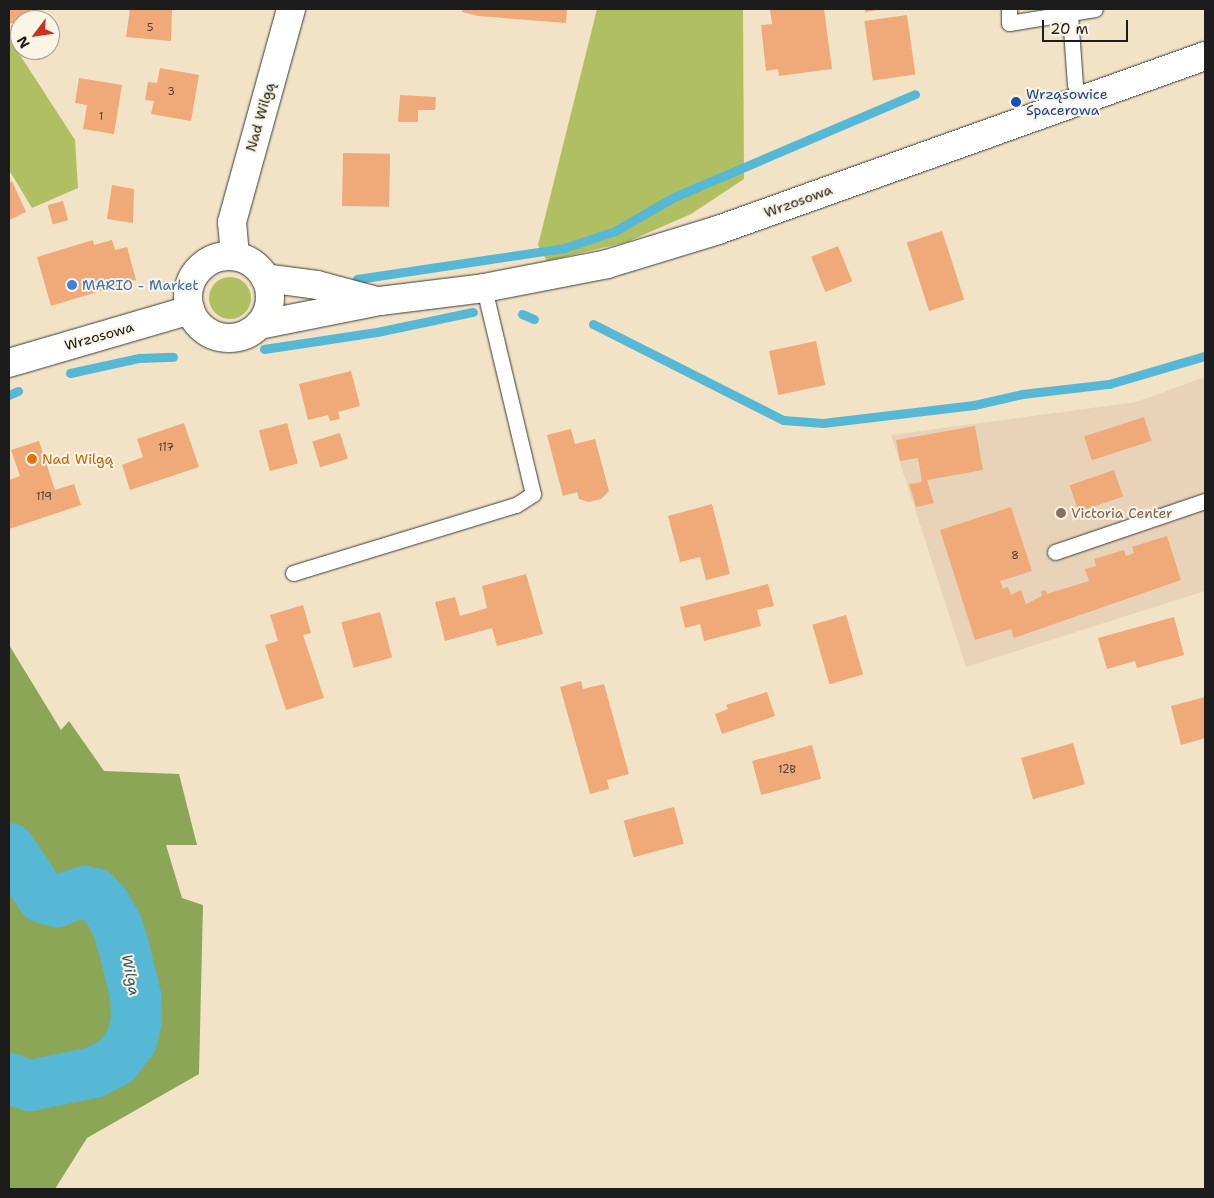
<!DOCTYPE html>
<meta charset="utf-8">
<style>
body{margin:0}
#map{position:relative;width:1214px;height:1198px;overflow:hidden;background:#f2e3c6;font-family:"Shantell Sans",sans-serif}
div>[style]{position:absolute}
[style*='--x']{left:calc(var(--x)*1px);top:calc(var(--y)*1px);width:calc(var(--w)*1px);rotate:calc(var(--a)*1deg)}
.built>*{inset:0;background:#e9d3b8}
.green>*{inset:0;background:#afbf61}
.round{border-radius:50%}
.forest>*{inset:0;background:#8ba657}
.stream>*{height:9px;margin:-4.5px;padding:0 4.5px;transform-origin:4.5px;border-radius:4.5px;background:#56b8d4}
.river>*{height:51px;margin:-25.5px;padding:0 25.5px;transform-origin:25.5px;border-radius:25.5px;background:#56b8d4}
.building>*{inset:0;background:#f0a979;transform-origin:0 0}
.roads{filter:drop-shadow(0 0 1px #3c3a36) drop-shadow(0 0 1px #3c3a36)}
.lane>*{height:15px;margin:-7.5px;padding:0 7.5px;transform-origin:7.5px;border-radius:7.5px;background:#fff}
.street>*{height:28px;margin:-14px;padding:0 14px;transform-origin:14px;border-radius:14px;background:#fff}
.secondary>*{height:28px;margin:-14px;padding:0 14px;transform-origin:14px;border-radius:14px;background:#fff}
.secondary>.ring{margin:-14px;padding:0;box-sizing:content-box;background:none;border:28px solid #fff;border-radius:50%}
.dots>*{width:14px;height:14px;translate:-50% -50%;box-sizing:border-box;border:2px solid #fcf5e5;border-radius:50%}
span{translate:-50% -50%;white-space:nowrap;text-align:center;line-height:1.15;-webkit-text-stroke:4px #fcf5e5;paint-order:stroke}
.number-label{font-size:11px;color:#513f33}
.number-label span{-webkit-text-stroke-width:0}
.transit-label{font-size:14px;color:#164399}
.left{translate:0 -50%;text-align:left}
.street-label{font-size:14px;color:#1c1c1c}
.shop-label{font-size:14px;color:#366cbe}
.food-label{font-size:14px;color:#c56008}
.education-label{font-size:14px;color:#785e54}
.water-label{font-size:15px;color:#335a66;font-style:italic}
.frame{position:absolute;inset:0;border:10px solid #1c1c1c;pointer-events:none}
.north{position:absolute;left:10px;top:10px;width:50px;height:50px;box-sizing:border-box;background:#fcf5e5;border:1px solid #a29e95;border-radius:50%;rotate:239deg;font-size:14px;font-weight:700;line-height:20px;text-align:center;color:#1c1c1c}
.north::after{content:'';display:block;margin:auto;width:18px;height:22px;background:#c8321e;clip-path:polygon(50% 0,100% 100%,50% 72%,0 100%)}
.scale{position:absolute;left:1042px;top:20px;width:86px;height:22px;box-sizing:border-box;border:2px solid #1c1c1c;border-top:0;padding-left:6px;font-size:15px;line-height:18px;white-space:nowrap;color:#1c1c1c;-webkit-text-stroke:4px #fcf5e5;paint-order:stroke}
</style>
<div id="map">
<div class="built">
<i style="clip-path:polygon(1205px 377px,1205px 591px,966px 667px,891px 435px,1136px 402px)"></i>
</div>
<div class="green">
<i style="clip-path:polygon(597px 9px,743px 9px,744px 179px,691px 214px,627px 242px,547px 261px,538px 245px)"></i>
<i style="clip-path:polygon(9px 38px,75px 140px,78px 188px,32px 208px,9px 170px)"></i>
<i class="round" style="left:209px;top:277px;width:42px;height:42px"></i>
</div>
<div class="forest">
<i style="clip-path:polygon(9px 645px,61px 730px,69px 721px,104px 771px,179px 774px,197px 845px,166px 845px,182px 898px,203px 905px,199px 1074px,87px 1138px,55px 1189px,9px 1189px)"></i>
</div>
<div class="stream">
<i style="--x:357;--y:279;--w:209;--a:-8.5"></i>
<i style="--x:564;--y:248;--w:54;--a:-18.4"></i>
<i style="--x:615;--y:231;--w:68;--a:-30"></i>
<i style="--x:674;--y:197;--w:262;--a:-23.1"></i>
<i style="--x:522;--y:314;--w:13;--a:23"></i>
<i style="--x:593;--y:324;--w:213;--a:26.8"></i>
<i style="--x:783;--y:420;--w:40;--a:4.3"></i>
<i style="--x:823;--y:423;--w:152;--a:-6.8"></i>
<i style="--x:974;--y:405;--w:49;--a:-12.9"></i>
<i style="--x:1022;--y:394;--w:88;--a:-6.6"></i>
<i style="--x:1109;--y:384;--w:100;--a:-16.3"></i>
<i style="--x:264;--y:349;--w:114;--a:-8.6"></i>
<i style="--x:377;--y:332;--w:98;--a:-11.8"></i>
<i style="--x:70;--y:373;--w:71;--a:-12.3"></i>
<i style="--x:139;--y:358;--w:34;--a:-2"></i>
<i style="--x:9;--y:395;--w:10;--a:-24"></i>
</div>
<div class="river">
<i style="--x:9;--y:848;--w:59;--a:56"></i>
<i style="--x:42;--y:897;--w:15;--a:16"></i>
<i style="--x:56;--y:901;--w:30;--a:-20"></i>
<i style="--x:84;--y:891;--w:10;--a:11"></i>
<i style="--x:94;--y:893;--w:13;--a:45"></i>
<i style="--x:103;--y:902;--w:26;--a:59"></i>
<i style="--x:116;--y:924;--w:26;--a:72"></i>
<i style="--x:124;--y:949;--w:47;--a:76.6"></i>
<i style="--x:135;--y:995;--w:25;--a:88"></i>
<i style="--x:136;--y:1020;--w:21;--a:104"></i>
<i style="--x:131;--y:1040;--w:26;--a:127"></i>
<i style="--x:115;--y:1061;--w:25;--a:153"></i>
<i style="--x:93;--y:1072;--w:65;--a:168.5"></i>
<i style="--x:29;--y:1085;--w:21;--a:-161"></i>
</div>
<div class="building">
<i style="clip-path:polygon(9px 9px,30px 9px,29px 20px,20px 20px,20px 24px,9px 23px)"></i>
<i style="clip-path:polygon(130px 9px,172px 9px,171px 41px,126px 37px)"></i>
<i style="clip-path:polygon(463px 9px,567px 9px,566px 23px,478px 16px,462px 12px)"></i>
<i style="clip-path:polygon(770px 9px,824px 9px,832px 69px,779px 76px,778px 69px,766px 71px,761px 25px,772px 24px)"></i>
<i style="clip-path:polygon(865px 9px,878px 9px,878px 10px,865px 12px)"></i>
<i style="left:907px;top:15px;width:60px;height:43px;rotate:82deg"></i>
<i style="clip-path:polygon(11px 25px,20px 25px,20px 38px,10px 37px)"></i>
<i style="clip-path:polygon(160px 68px,199px 75px,191px 121px,151px 114px,154px 101px,145px 100px,148px 82px,157px 83px)"></i>
<i style="clip-path:polygon(79px 78px,122px 85px,114px 134px,83px 129px,87px 105px,75px 103px)"></i>
<i style="clip-path:polygon(400px 95px,436px 97px,435px 110px,418px 110px,418px 122px,398px 122px)"></i>
<i style="left:343px;top:153px;width:47px;height:53px;rotate:1deg"></i>
<i style="clip-path:polygon(12px 181px,26px 212px,9px 220px,9px 183px)"></i>
<i style="clip-path:polygon(112px 185px,134px 189px,133px 223px,107px 219px)"></i>
<i style="left:63px;top:201px;width:20px;height:16px;rotate:75deg"></i>
<i style="left:942px;top:231px;width:72px;height:37px;rotate:72deg"></i>
<i style="clip-path:polygon(93px 240px,94px 245px,112px 240px,115px 250px,127px 247px,136px 280px,51px 306px,37px 257px)"></i>
<i style="left:838px;top:246px;width:38px;height:29px;rotate:68deg"></i>
<i style="left:816px;top:341px;width:45px;height:48px;rotate:78deg"></i>
<i style="clip-path:polygon(351px 371px,360px 406px,338px 412px,340px 419px,330px 421px,328px 415px,308px 420px,299px 384px)"></i>
<i style="left:1144px;top:417px;width:25px;height:63px;rotate:72deg"></i>
<i style="clip-path:polygon(184px 423px,199px 467px,130px 490px,122px 465px,143px 457px,137px 439px)"></i>
<i style="left:287px;top:423px;width:42px;height:29px;rotate:75deg"></i>
<i style="clip-path:polygon(975px 426px,983px 470px,927px 480px,934px 503px,916px 507px,909px 484px,922px 482px,918px 458px,900px 461px,896px 440px)"></i>
<i style="clip-path:polygon(571px 429px,575px 444px,595px 439px,609px 491px,601px 499px,589px 502px,579px 499px,577px 492px,563px 496px,547px 435px)"></i>
<i style="left:340px;top:433px;width:27px;height:29px;rotate:73deg"></i>
<i style="clip-path:polygon(39px 441px,55px 490px,74px 484px,81px 505px,9px 529px,9px 480px,20px 476px,11px 450px)"></i>
<i style="left:1114px;top:470px;width:28px;height:47px;rotate:71deg"></i>
<i style="clip-path:polygon(712px 504px,730px 574px,706px 580px,700px 557px,680px 562px,668px 516px)"></i>
<i style="clip-path:polygon(1011px 507px,1032px 571px,1000px 581px,1003px 589px,1008px 587px,1011px 595px,1021px 590px,1026px 604px,1042px 596px,1041px 591px,1046px 590px,1047px 594px,1089px 581px,1085px 569px,1096px 566px,1094px 559px,1124px 550px,1126px 556px,1134px 553px,1132px 547px,1167px 536px,1181px 580px,1014px 638px,1011px 629px,975px 640px,940px 530px)"></i>
<i style="clip-path:polygon(526px 574px,543px 634px,497px 646px,492px 628px,445px 641px,435px 602px,455px 597px,460px 616px,487px 608px,482px 586px)"></i>
<i style="clip-path:polygon(768px 584px,774px 606px,757px 610px,761px 626px,704px 641px,700px 624px,685px 628px,680px 607px)"></i>
<i style="clip-path:polygon(303px 605px,311px 633px,303px 635px,324px 698px,286px 710px,265px 645px,278px 641px,270px 615px)"></i>
<i style="left:380px;top:612px;width:47px;height:40px;rotate:75deg"></i>
<i style="left:846px;top:615px;width:62px;height:35px;rotate:74deg"></i>
<i style="clip-path:polygon(1174px 617px,1184px 655px,1137px 668px,1135px 661px,1107px 669px,1098px 638px)"></i>
<i style="clip-path:polygon(581px 681px,583px 689px,604px 684px,629px 774px,607px 780px,609px 789px,590px 794px,560px 687px)"></i>
<i style="clip-path:polygon(767px 692px,775px 716px,722px 734px,715px 714px,728px 709px,726px 705px)"></i>
<i style="clip-path:polygon(1205px 697px,1205px 738px,1181px 745px,1171px 706px)"></i>
<i style="left:1073px;top:743px;width:43px;height:54px;rotate:74deg"></i>
<i style="left:812px;top:745px;width:35px;height:62px;rotate:75deg"></i>
<i style="left:674px;top:807px;width:38px;height:52px;rotate:75deg"></i>
</div>
<div class="roads">
<div class="lane">
<i style="--x:1009;--y:9;--w:14;--a:90"></i>
<i style="--x:1009;--y:23;--w:87;--a:-9.2"></i>
<i style="--x:1070;--y:15;--w:69;--a:85.9"></i>
<i style="--x:1075;--y:84;--w:18;--a:71"></i>
<i style="--x:1055;--y:552;--w:158;--a:-18.8"></i>
<i style="--x:293;--y:573;--w:233;--a:-17"></i>
<i style="--x:516;--y:505;--w:20;--a:-33"></i>
<i style="--x:533;--y:494;--w:212;--a:-103.4"></i>
</div>
<div class="street">
<i style="--x:235;--y:256;--w:34;--a:-95"></i>
<i style="--x:232;--y:222;--w:221;--a:-74.5"></i>
</div>
<div class="secondary">
<i class="ring" style="left:188px;top:256px;width:54px;height:54px"></i>
<i style="--x:265;--y:278;--w:52;--a:7.7"></i>
<i style="--x:317;--y:285;--w:58;--a:15"></i>
<i style="--x:259;--y:325;--w:123;--a:-11.2"></i>
<i style="--x:380;--y:301;--w:105;--a:-7.1"></i>
<i style="--x:484;--y:288;--w:125;--a:-11"></i>
<i style="--x:607;--y:264;--w:116;--a:-17"></i>
<i style="--x:718;--y:230;--w:517;--a:-19.66"></i>
<i style="--x:9;--y:363;--w:189;--a:-16.3"></i>
</div>
</div>
<div class="dots">
<i style="left:1016px;top:102px;background:#1a4fb4"></i>
<i style="left:72px;top:285px;background:#3f7fe0"></i>
<i style="left:32px;top:459px;background:#e8710a"></i>
<i style="left:1061px;top:513px;background:#8d6e63"></i>
</div>
<div class="number-label">
<span style="left:150px;top:28px">5</span>
<span style="left:171px;top:92px">3</span>
<span style="left:101px;top:117px">1</span>
<span style="left:166px;top:448px">117</span>
<span style="left:44px;top:497px">119</span>
<span style="left:1015px;top:556px">8</span>
<span style="left:787px;top:770px">12B</span>
</div>
<div class="transit-label">
<span class="left" style="left:1026px;top:102px">Wrząsowice<br>Spacerowa</span>
</div>
<div class="street-label">
<span style="left:260px;top:117px;rotate:-74deg">Nad Wilgą</span>
<span style="left:798px;top:201px;rotate:-20deg">Wrzosowa</span>
<span style="left:99px;top:336px;rotate:-16deg">Wrzosowa</span>
</div>
<div class="shop-label">
<span class="left" style="left:82px;top:285px">MARIO - Market</span>
</div>
<div class="food-label">
<span class="left" style="left:42px;top:459px">Nad Wilgą</span>
</div>
<div class="education-label">
<span class="left" style="left:1071px;top:513px">Victoria Center</span>
</div>
<div class="water-label">
<span style="left:130px;top:975px;rotate:78deg">Wilga</span>
</div>
<div class="frame"></div>
<div class="north">N</div>
<div class="scale">20 m</div>
</div>
